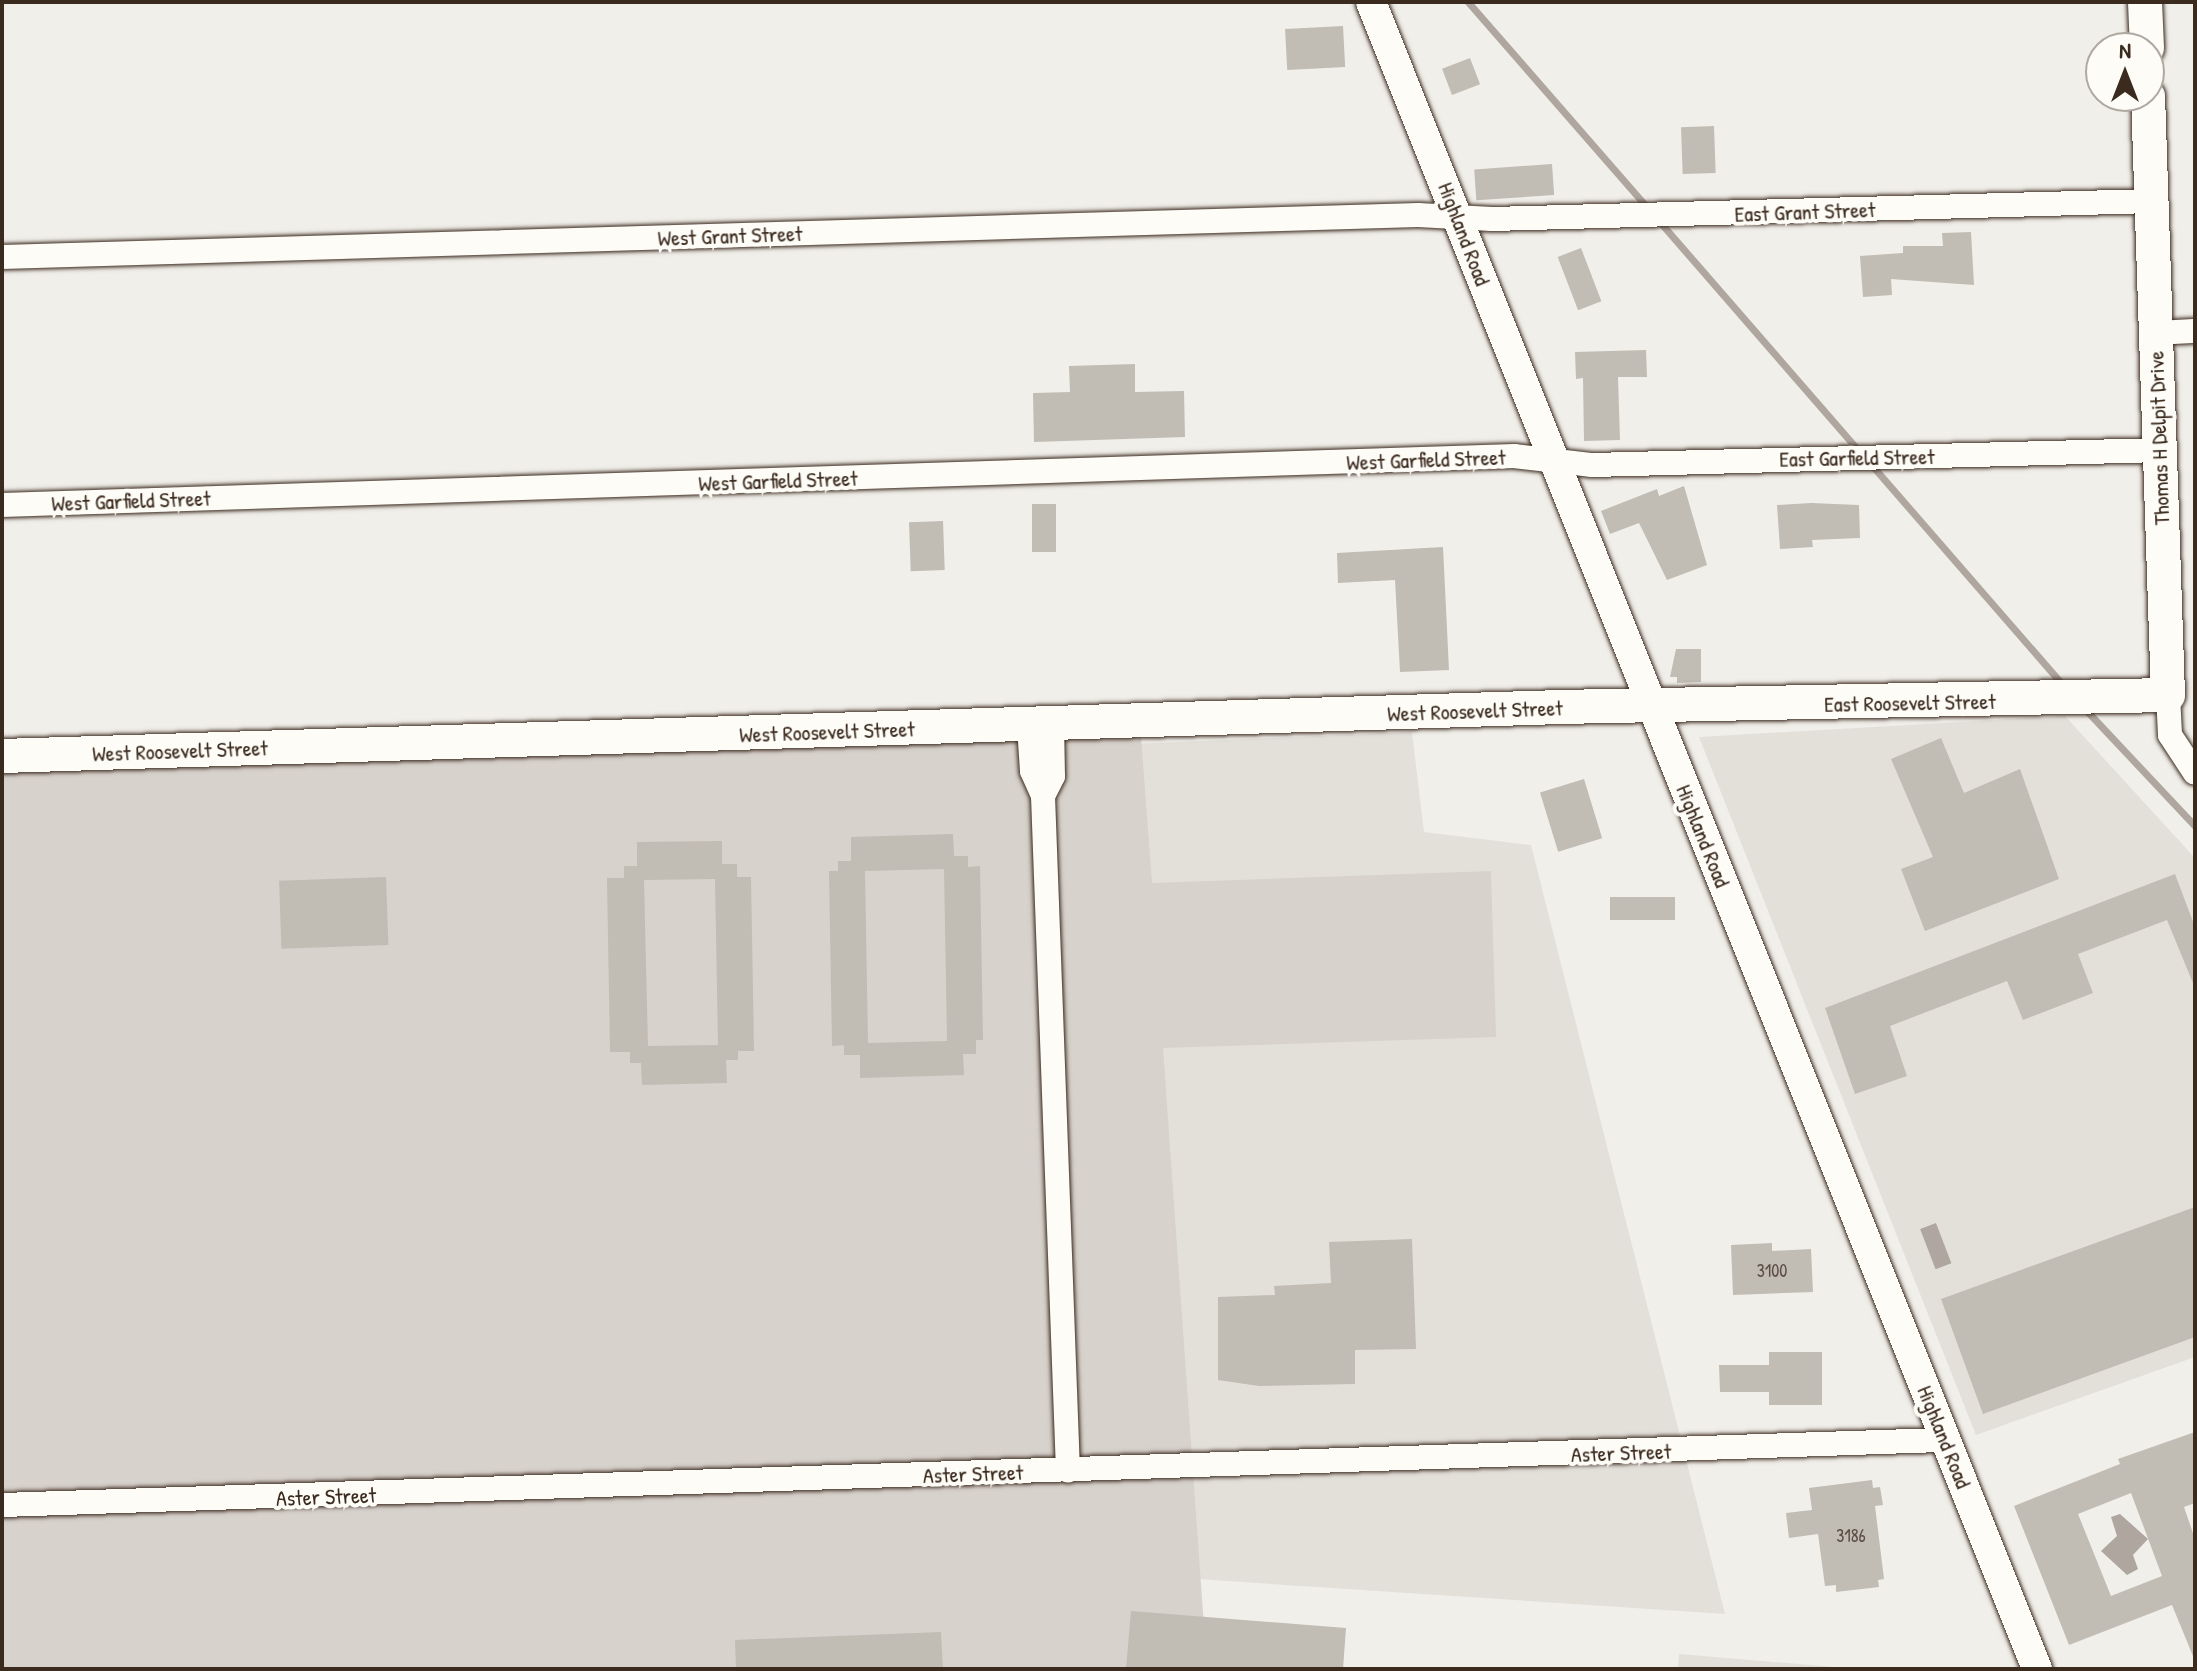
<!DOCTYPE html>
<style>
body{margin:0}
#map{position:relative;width:2197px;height:1671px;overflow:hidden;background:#f1efea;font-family:"Patrick Hand",sans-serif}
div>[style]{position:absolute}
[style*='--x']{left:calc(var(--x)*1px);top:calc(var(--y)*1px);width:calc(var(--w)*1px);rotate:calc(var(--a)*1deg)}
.built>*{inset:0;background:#e3e0da}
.green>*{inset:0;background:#d7d2cc}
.water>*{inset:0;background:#aea69f;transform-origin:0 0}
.stream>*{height:7px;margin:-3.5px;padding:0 3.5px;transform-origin:3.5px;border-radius:3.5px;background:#aea69f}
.building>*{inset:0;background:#c1bcb4;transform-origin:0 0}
.roads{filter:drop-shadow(0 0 2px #3b2a1e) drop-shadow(0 0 2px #3b2a1e)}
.minor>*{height:24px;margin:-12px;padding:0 12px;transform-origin:12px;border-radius:12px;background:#fdfcf7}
.tertiary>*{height:30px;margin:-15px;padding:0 15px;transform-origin:15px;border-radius:15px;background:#fdfcf7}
.secondary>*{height:34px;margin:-17px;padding:0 17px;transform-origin:17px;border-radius:17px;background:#fdfcf7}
span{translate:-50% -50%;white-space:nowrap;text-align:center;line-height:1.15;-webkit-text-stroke:8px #fdfcf7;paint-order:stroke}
.number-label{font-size:18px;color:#5c4e44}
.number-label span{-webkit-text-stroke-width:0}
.street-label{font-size:22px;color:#3b2a1e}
.frame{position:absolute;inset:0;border:4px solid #3b2a1e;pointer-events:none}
.north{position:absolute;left:2085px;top:32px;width:80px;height:80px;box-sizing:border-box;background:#fdfcf7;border:2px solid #afa8a0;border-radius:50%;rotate:0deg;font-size:22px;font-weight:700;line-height:32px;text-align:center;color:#3b2a1e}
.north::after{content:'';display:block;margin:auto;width:28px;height:36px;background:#3b2a1e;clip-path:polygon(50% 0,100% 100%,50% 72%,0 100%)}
</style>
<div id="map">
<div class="built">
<i style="clip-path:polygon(2065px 716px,2195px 858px,2195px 1357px,1976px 1435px,1699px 737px)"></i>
<i style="clip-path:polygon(1412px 732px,1424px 832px,1531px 845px,1725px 1614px,1120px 1574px,2px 1669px,556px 769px)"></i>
<i style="clip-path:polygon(1679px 1654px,1858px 1669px,1678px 1669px)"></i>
</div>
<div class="green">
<i style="clip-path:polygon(1140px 723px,1152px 883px,1491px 871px,1496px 1037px,1163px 1048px,1207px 1669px,2px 1669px,2px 755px)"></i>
</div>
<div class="water">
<i style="left:1936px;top:1223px;width:43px;height:17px;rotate:69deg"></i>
<i style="clip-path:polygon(2120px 1514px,2148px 1539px,2133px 1555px,2138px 1569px,2127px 1575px,2101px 1551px,2117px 1536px,2111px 1517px)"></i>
</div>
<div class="stream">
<i style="--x:1468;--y:2;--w:274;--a:48.9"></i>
<i style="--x:1659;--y:221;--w:308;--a:49"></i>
<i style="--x:1869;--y:462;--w:296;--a:49"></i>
<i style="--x:2085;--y:709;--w:161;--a:46.8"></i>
</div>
<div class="building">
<i style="left:1343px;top:26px;width:41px;height:58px;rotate:87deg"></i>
<i style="left:1470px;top:58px;width:28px;height:30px;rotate:69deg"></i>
<i style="left:1714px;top:126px;width:47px;height:33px;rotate:88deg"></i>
<i style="left:1552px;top:164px;width:31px;height:78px;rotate:86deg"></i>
<i style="clip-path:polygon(1971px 232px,1974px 285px,1891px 279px,1892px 295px,1863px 297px,1860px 256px,1903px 253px,1903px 246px,1943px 246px,1942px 233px)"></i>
<i style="left:1581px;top:248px;width:57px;height:25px;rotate:69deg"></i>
<i style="clip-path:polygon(1646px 350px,1647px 377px,1618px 377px,1620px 440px,1584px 441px,1583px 378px,1576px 379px,1575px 352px)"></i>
<i style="clip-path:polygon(1135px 364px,1135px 392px,1184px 391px,1185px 437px,1034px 442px,1033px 393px,1070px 392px,1069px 366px)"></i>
<i style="clip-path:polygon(1684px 486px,1707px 565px,1667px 580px,1639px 523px,1610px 534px,1601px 511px,1657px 489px,1659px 496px)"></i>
<i style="clip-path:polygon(1811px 503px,1859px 505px,1860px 538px,1812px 540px,1813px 547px,1780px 549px,1777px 505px)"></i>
<i style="left:1032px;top:504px;width:24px;height:48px"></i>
<i style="left:943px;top:521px;width:49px;height:34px;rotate:88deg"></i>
<i style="clip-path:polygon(1443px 547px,1449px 670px,1400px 672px,1395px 580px,1338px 583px,1337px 553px)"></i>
<i style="clip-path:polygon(1676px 649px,1701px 649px,1701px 682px,1677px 683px,1677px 677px,1670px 677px)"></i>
<i style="clip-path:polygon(1941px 738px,1964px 793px,2020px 769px,2059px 879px,1925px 931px,1901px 869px,1933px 857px,1891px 759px)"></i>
<i style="left:1584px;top:779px;width:62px;height:46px;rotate:73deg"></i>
<i style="clip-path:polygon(evenodd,953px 834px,954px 856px,968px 856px,968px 867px,980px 866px,983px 1040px,976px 1040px,976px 1054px,963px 1054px,964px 1075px,860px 1078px,860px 1055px,844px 1055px,844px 1045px,832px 1046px,829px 871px,838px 871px,838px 861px,851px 861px,851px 837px,953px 834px,944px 869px,947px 1041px,868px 1043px,865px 871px,944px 869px)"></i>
<i style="clip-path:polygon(evenodd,722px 841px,722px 864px,737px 864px,737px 877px,751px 877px,754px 1051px,738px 1051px,738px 1060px,726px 1060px,727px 1083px,642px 1085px,641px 1063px,630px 1063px,630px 1052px,610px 1052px,607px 878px,624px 878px,624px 866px,637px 866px,637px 842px,722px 841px,715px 879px,718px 1045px,648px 1046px,644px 880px,715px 879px)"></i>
<i style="clip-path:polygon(2175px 874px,2195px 927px,2195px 988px,2167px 920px,2078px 954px,2093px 993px,2023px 1020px,2007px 981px,1890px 1026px,1907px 1076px,1855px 1094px,1825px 1008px)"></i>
<i style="left:386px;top:877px;width:68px;height:107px;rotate:88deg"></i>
<i style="left:1610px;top:897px;width:65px;height:23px"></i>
<i style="clip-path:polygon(2195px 1207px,2195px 1337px,1983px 1414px,1941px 1299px)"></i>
<i style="clip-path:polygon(1412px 1239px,1416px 1349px,1355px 1350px,1355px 1384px,1259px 1386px,1218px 1380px,1218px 1297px,1275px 1295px,1274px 1286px,1331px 1283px,1329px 1242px)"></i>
<i style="clip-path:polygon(1772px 1243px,1772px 1251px,1811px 1249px,1813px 1292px,1733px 1295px,1731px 1245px)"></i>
<i style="clip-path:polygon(1769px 1352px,1822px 1352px,1822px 1405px,1769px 1405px,1769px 1392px,1720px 1392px,1719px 1365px,1769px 1365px)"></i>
<i style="clip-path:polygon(evenodd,2195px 1432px,2195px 1503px,2184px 1507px,2195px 1539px,2195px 1661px,2172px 1605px,2069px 1645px,2014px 1506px,2120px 1464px,2118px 1459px,2195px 1432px,2131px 1493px,2162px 1576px,2111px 1596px,2078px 1514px,2131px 1493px)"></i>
<i style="clip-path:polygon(1872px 1480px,1873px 1488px,1880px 1487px,1883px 1505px,1875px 1506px,1884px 1579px,1878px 1580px,1879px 1587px,1836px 1592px,1836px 1585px,1825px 1586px,1818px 1534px,1789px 1538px,1786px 1513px,1812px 1510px,1809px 1488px)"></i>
<i style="clip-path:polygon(1131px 1611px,1346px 1628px,1343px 1669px,1126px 1669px)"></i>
<i style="clip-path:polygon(941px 1632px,943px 1669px,736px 1669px,735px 1640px)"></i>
</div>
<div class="roads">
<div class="minor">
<i style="--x:2;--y:257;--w:1417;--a:-1.7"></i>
<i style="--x:1418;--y:215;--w:74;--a:3.1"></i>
<i style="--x:1492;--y:219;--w:660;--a:-1.56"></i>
<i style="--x:2156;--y:333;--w:39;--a:-3"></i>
<i style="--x:2;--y:505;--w:1513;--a:-1.86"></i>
<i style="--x:1514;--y:456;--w:79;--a:6.6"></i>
<i style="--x:1592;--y:465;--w:568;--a:-1.51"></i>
<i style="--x:2168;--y:695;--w:40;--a:87.1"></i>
<i style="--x:2170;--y:735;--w:45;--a:56.7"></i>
<i style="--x:1029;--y:726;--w:45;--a:86.2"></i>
<i style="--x:1032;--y:771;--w:27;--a:66"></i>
<i style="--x:1043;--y:796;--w:675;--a:87.88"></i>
<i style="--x:1043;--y:796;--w:22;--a:-63"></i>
<i style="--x:1053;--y:776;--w:51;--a:-91.1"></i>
<i style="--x:2;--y:1505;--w:1943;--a:-1.92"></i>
</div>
<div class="tertiary">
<i style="--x:1371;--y:2;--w:1795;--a:68.22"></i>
</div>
<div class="secondary">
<i style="--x:2145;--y:2;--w:46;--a:87.5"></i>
<i style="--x:2;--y:756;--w:1558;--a:-1.8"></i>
<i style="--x:1559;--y:707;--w:609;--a:-1.13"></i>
<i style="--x:2168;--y:695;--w:599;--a:-91.91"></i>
</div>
</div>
<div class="number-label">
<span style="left:1772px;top:1271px">3100</span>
<span style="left:1851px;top:1536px">3186</span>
</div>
<div class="street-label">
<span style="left:1805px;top:212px;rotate:-2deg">East Grant Street</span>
<span style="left:1464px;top:234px;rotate:69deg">Highland Road</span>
<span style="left:730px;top:236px;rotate:-2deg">West Grant Street</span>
<span style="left:2159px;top:438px;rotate:-92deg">Thomas H Delpit Drive</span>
<span style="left:1857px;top:458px;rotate:-1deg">East Garfield Street</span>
<span style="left:1426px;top:460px;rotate:-2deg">West Garfield Street</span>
<span style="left:778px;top:481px;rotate:-2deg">West Garfield Street</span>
<span style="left:131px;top:501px;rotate:-2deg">West Garfield Street</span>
<span style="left:1910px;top:703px;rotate:-1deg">East Roosevelt Street</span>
<span style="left:1475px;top:711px;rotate:-2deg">West Roosevelt Street</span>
<span style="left:827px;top:732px;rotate:-2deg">West Roosevelt Street</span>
<span style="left:180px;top:751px;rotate:-2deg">West Roosevelt Street</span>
<span style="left:1703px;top:836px;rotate:68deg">Highland Road</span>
<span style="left:1944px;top:1437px;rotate:68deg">Highland Road</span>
<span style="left:1621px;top:1453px;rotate:-2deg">Aster Street</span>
<span style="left:973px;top:1474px;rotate:-2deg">Aster Street</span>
<span style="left:326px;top:1497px;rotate:-2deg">Aster Street</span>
</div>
<div class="frame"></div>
<div class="north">N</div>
</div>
